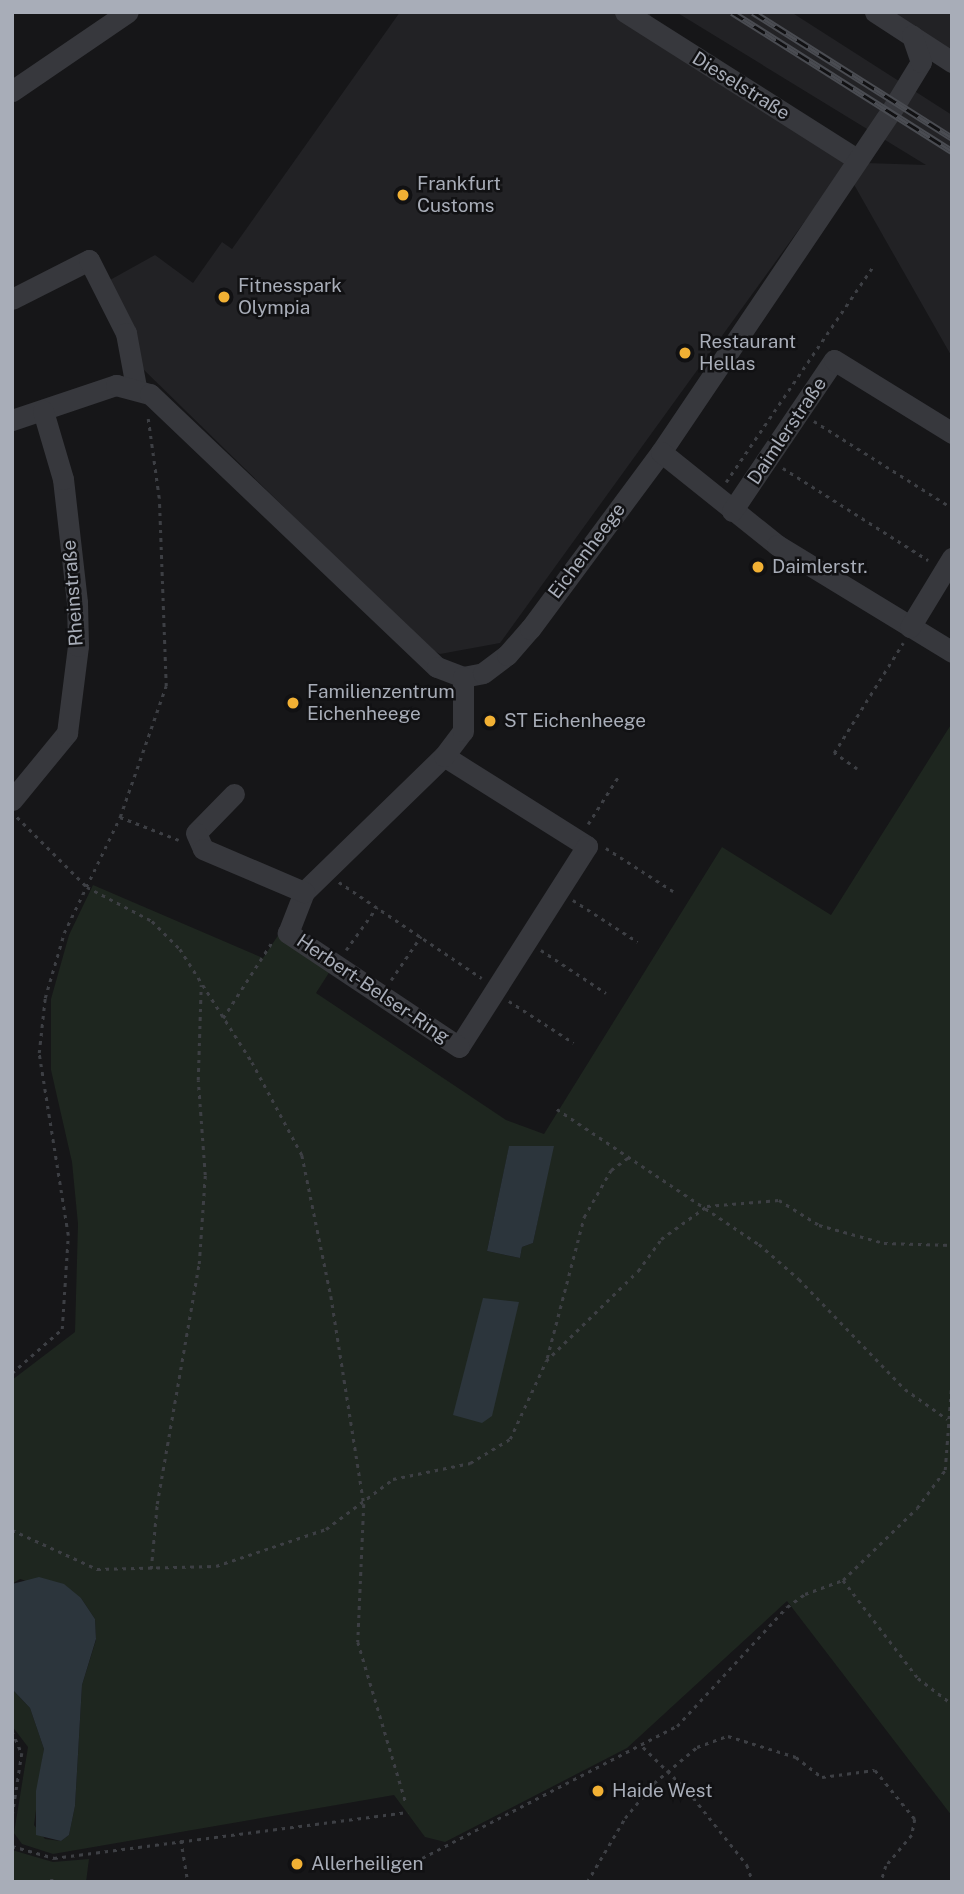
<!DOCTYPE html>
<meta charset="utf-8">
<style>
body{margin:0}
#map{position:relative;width:964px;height:1894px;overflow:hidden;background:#161618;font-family:"Public Sans",sans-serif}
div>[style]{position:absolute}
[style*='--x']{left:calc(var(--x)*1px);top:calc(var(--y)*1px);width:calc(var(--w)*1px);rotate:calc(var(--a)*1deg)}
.built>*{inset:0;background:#222225}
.green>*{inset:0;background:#1e261f}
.water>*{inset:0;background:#2c353c}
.path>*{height:2.5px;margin-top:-1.25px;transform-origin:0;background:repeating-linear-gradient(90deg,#3d3f44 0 3.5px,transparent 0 8.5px)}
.minor>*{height:21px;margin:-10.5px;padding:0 10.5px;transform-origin:10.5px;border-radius:10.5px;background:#37383d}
.rail>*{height:7px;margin-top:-3.5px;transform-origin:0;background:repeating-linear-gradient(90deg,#111113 0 13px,#4a4c52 0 26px);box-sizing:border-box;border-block:2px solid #4a4c52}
.dots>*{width:19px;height:19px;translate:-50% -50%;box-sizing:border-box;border:4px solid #111113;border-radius:50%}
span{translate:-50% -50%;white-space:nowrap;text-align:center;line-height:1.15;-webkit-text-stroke:5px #111113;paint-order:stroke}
.street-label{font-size:19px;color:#a8adb8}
.poi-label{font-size:19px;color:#a8adb8}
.left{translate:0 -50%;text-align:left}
.frame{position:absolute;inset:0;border:14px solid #a8adb8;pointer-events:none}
</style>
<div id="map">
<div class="built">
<i style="clip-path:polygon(400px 12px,649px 12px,652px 19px,866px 163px,926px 165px,676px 12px,791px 12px,952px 115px,952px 357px,844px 167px,500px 643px,440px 654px,428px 648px,143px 369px,110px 280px,155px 255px,193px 283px,222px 242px,232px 249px)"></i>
<i style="clip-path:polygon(885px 12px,952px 12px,952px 57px)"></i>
</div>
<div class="green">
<i style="clip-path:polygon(evenodd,952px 723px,952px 1816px,787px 1601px,627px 1748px,445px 1842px,425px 1837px,394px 1795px,53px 1854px,22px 1844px,14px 1833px,28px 1747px,12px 1726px,12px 1689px,30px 1708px,44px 1749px,34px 1825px,45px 1839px,61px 1841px,69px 1835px,75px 1806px,82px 1685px,96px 1640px,95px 1619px,81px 1598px,20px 1579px,12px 1584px,12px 1380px,75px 1332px,78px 1224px,72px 1162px,51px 1070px,51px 999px,69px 935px,93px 885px,263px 958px,279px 934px,332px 968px,316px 993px,506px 1120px,544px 1134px,722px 847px,831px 915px,952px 723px,553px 1146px,533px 1243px,522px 1247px,520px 1258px,487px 1251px,509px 1147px,553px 1146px)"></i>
<i style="clip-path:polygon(12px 1850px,53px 1862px,89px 1859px,86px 1882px,12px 1882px)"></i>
</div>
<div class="water">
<i style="clip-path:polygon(509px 1146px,554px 1146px,533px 1243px,522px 1247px,520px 1258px,487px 1251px)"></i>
<i style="clip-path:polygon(483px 1298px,519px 1302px,492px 1416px,482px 1423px,453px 1415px)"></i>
<i style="clip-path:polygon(39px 1577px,64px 1584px,81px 1598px,95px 1619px,96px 1639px,82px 1685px,75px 1806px,69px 1835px,61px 1841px,36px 1835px,36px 1791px,44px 1749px,30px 1708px,12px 1689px,12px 1584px)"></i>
</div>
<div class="path">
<i style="--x:814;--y:421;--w:163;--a:32.2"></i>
<i style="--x:783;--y:468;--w:172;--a:32.4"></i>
<i style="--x:726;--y:482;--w:259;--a:-55.7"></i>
<i style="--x:857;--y:769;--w:28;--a:-145"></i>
<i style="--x:834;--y:753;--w:130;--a:-57.9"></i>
<i style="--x:17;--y:817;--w:99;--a:45"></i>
<i style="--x:87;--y:887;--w:73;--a:27.6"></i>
<i style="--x:152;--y:921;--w:40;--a:45"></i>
<i style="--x:180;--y:949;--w:134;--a:57.5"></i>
<i style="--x:252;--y:1062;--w:106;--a:61.7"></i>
<i style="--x:302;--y:1155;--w:144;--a:78.4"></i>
<i style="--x:331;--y:1296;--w:211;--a:81"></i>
<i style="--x:364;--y:1504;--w:138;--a:92.5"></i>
<i style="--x:358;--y:1642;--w:168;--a:73.4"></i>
<i style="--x:120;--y:817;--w:63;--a:21.3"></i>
<i style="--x:588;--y:824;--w:59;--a:-57.4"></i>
<i style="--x:606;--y:848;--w:80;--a:32.7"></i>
<i style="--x:339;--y:882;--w:172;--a:33.9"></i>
<i style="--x:573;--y:900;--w:77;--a:32.9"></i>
<i style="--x:346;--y:950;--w:53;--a:-54.2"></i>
<i style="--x:541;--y:950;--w:78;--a:33.5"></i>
<i style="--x:391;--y:980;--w:53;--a:-55.7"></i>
<i style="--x:509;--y:1001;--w:77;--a:32.9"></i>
<i style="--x:223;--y:1018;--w:90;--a:-57.2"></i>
<i style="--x:557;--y:1109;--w:243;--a:33.8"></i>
<i style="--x:759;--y:1244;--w:53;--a:41.2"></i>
<i style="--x:799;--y:1279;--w:153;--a:46.1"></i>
<i style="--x:905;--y:1389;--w:52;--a:35.5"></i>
<i style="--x:547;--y:1358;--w:146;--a:-75.3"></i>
<i style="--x:584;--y:1217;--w:54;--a:-60.1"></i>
<i style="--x:611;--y:1170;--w:24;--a:-36"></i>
<i style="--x:12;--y:1373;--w:67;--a:-41.3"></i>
<i style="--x:62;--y:1329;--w:94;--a:-86.3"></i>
<i style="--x:68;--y:1235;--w:184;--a:-99.1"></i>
<i style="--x:39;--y:1053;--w:55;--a:-83.8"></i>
<i style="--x:45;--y:998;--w:68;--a:-73.7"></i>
<i style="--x:64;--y:933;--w:129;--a:-64.2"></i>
<i style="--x:120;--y:817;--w:139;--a:-70.7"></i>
<i style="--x:166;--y:686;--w:188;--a:-92.1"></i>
<i style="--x:159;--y:498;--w:80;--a:-97.9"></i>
<i style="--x:12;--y:1530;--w:94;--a:24.6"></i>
<i style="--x:97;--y:1569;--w:119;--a:-1.4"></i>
<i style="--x:216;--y:1566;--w:116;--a:-18.6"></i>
<i style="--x:326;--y:1529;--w:84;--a:-36.7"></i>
<i style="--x:393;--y:1479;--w:79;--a:-11.7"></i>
<i style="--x:470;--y:1463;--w:47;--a:-31"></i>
<i style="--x:510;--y:1439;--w:86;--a:-65.2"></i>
<i style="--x:546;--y:1361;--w:129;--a:-44.4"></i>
<i style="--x:638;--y:1271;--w:39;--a:-54"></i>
<i style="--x:661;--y:1239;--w:57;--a:-35.7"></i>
<i style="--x:707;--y:1206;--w:72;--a:-4.8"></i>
<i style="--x:779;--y:1200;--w:47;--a:32"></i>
<i style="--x:819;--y:1225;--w:67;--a:15.5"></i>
<i style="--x:884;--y:1243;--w:68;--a:1.7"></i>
<i style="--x:151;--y:1569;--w:65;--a:-84.7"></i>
<i style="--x:157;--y:1504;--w:244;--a:-80.1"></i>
<i style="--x:199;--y:1264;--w:89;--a:-86.1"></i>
<i style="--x:205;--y:1175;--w:95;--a:-94.2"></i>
<i style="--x:198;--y:1080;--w:95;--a:-88.2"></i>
<i style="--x:843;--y:1580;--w:123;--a:52.6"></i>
<i style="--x:918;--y:1678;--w:43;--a:37.4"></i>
<i style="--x:12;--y:1731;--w:24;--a:66"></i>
<i style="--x:22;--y:1753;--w:66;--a:98.7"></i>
<i style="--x:643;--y:1747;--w:63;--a:44.4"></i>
<i style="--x:688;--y:1791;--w:95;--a:51.4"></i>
<i style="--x:747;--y:1865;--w:18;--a:71"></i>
<i style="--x:181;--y:1840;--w:43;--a:80.5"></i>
<i style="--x:12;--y:1846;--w:44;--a:15.9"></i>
<i style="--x:54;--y:1858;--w:357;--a:-7.4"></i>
<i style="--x:422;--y:1858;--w:287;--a:-27.4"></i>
<i style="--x:677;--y:1726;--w:162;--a:-47.3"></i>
<i style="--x:787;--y:1607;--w:22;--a:-36"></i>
<i style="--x:805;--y:1594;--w:40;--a:-20.2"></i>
<i style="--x:843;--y:1580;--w:103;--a:-44.2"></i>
<i style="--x:917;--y:1508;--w:47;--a:-53.6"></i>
<i style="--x:945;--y:1470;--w:94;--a:-85.7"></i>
<i style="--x:51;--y:1882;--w:5;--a:-79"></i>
<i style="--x:587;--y:1882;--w:74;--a:-59.3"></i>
<i style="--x:625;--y:1818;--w:45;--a:-50.4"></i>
<i style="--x:654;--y:1783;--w:56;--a:-39.9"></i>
<i style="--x:697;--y:1747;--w:33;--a:-20"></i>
<i style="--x:728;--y:1736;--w:71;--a:17.2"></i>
<i style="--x:796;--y:1757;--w:33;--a:38"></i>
<i style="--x:822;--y:1777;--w:53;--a:-7.5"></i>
<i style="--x:875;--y:1770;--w:63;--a:50.8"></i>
<i style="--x:915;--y:1819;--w:16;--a:101"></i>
<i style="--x:912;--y:1835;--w:40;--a:130"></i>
<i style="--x:886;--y:1866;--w:17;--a:107"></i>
</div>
<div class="minor">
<i style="--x:625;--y:12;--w:275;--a:32.4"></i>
<i style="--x:875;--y:12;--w:92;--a:33"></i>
<i style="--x:12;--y:91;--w:140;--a:-34.3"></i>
<i style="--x:12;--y:299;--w:86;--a:-26.9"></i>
<i style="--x:89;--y:260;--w:82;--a:63.1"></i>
<i style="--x:126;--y:333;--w:55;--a:79.5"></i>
<i style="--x:12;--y:420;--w:110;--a:-18.6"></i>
<i style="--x:116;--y:385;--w:35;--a:15"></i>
<i style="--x:150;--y:394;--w:396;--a:43.6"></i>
<i style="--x:437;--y:667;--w:28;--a:21"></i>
<i style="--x:463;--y:677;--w:20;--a:-11"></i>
<i style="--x:483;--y:673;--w:30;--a:-37"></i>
<i style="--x:507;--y:655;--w:35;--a:-49"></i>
<i style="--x:530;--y:629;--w:220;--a:-53.5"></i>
<i style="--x:661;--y:452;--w:421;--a:-56"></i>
<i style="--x:896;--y:103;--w:48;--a:-58.6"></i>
<i style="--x:921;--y:62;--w:28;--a:-109"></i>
<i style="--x:661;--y:452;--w:149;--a:38.7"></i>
<i style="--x:777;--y:545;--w:205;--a:31.4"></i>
<i style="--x:732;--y:511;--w:182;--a:-56"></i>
<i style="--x:834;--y:360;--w:139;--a:31.7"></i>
<i style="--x:910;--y:627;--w:81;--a:-58.7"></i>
<i style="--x:444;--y:756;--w:169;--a:32.2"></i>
<i style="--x:587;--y:846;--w:238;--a:122.5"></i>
<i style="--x:459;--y:1047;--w:206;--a:-146.3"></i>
<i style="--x:288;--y:933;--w:44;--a:-68.7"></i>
<i style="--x:304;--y:892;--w:195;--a:-44.2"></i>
<i style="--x:444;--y:756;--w:31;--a:-53"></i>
<i style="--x:463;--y:731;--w:54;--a:-90"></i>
<i style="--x:234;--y:794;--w:54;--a:134.3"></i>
<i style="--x:196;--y:833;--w:17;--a:66"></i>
<i style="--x:203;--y:849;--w:110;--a:23.1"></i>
<i style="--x:12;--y:800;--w:87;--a:-50.6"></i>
<i style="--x:67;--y:733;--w:88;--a:-82.8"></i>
<i style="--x:78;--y:646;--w:44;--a:-91.3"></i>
<i style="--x:77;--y:602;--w:124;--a:-96.5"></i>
<i style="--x:63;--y:479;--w:71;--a:-106.4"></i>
</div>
<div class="rail">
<i style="--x:732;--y:12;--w:260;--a:32.3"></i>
<i style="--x:753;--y:12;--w:236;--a:32.3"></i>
</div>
<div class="dots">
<i style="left:403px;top:195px;background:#f2b134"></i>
<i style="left:224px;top:297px;background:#f2b134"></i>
<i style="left:685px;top:353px;background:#f2b134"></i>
<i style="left:758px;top:567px;background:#f2b134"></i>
<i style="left:293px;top:703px;background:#f2b134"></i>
<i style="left:490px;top:721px;background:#f2b134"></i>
<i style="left:598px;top:1791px;background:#f2b134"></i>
<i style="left:297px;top:1864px;background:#f2b134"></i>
</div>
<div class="street-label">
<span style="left:741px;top:86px;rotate:32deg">Dieselstraße</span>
<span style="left:787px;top:431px;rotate:-56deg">Daimlerstraße</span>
<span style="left:587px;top:551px;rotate:-53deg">Eichenheege</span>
<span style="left:73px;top:593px;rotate:-94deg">Rheinstraße</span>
<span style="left:373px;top:989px;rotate:34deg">Herbert-Belser-Ring</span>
</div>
<div class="poi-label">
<span class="left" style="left:417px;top:195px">Frankfurt<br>Customs</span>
<span class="left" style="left:238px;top:297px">Fitnesspark<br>Olympia</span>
<span class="left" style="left:699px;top:353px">Restaurant<br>Hellas</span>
<span class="left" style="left:772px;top:567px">Daimlerstr.</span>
<span class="left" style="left:307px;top:703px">Familienzentrum<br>Eichenheege</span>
<span class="left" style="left:504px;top:721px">ST Eichenheege</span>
<span class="left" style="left:612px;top:1791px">Haide West</span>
<span class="left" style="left:311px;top:1864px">Allerheiligen</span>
</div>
<div class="frame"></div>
</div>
